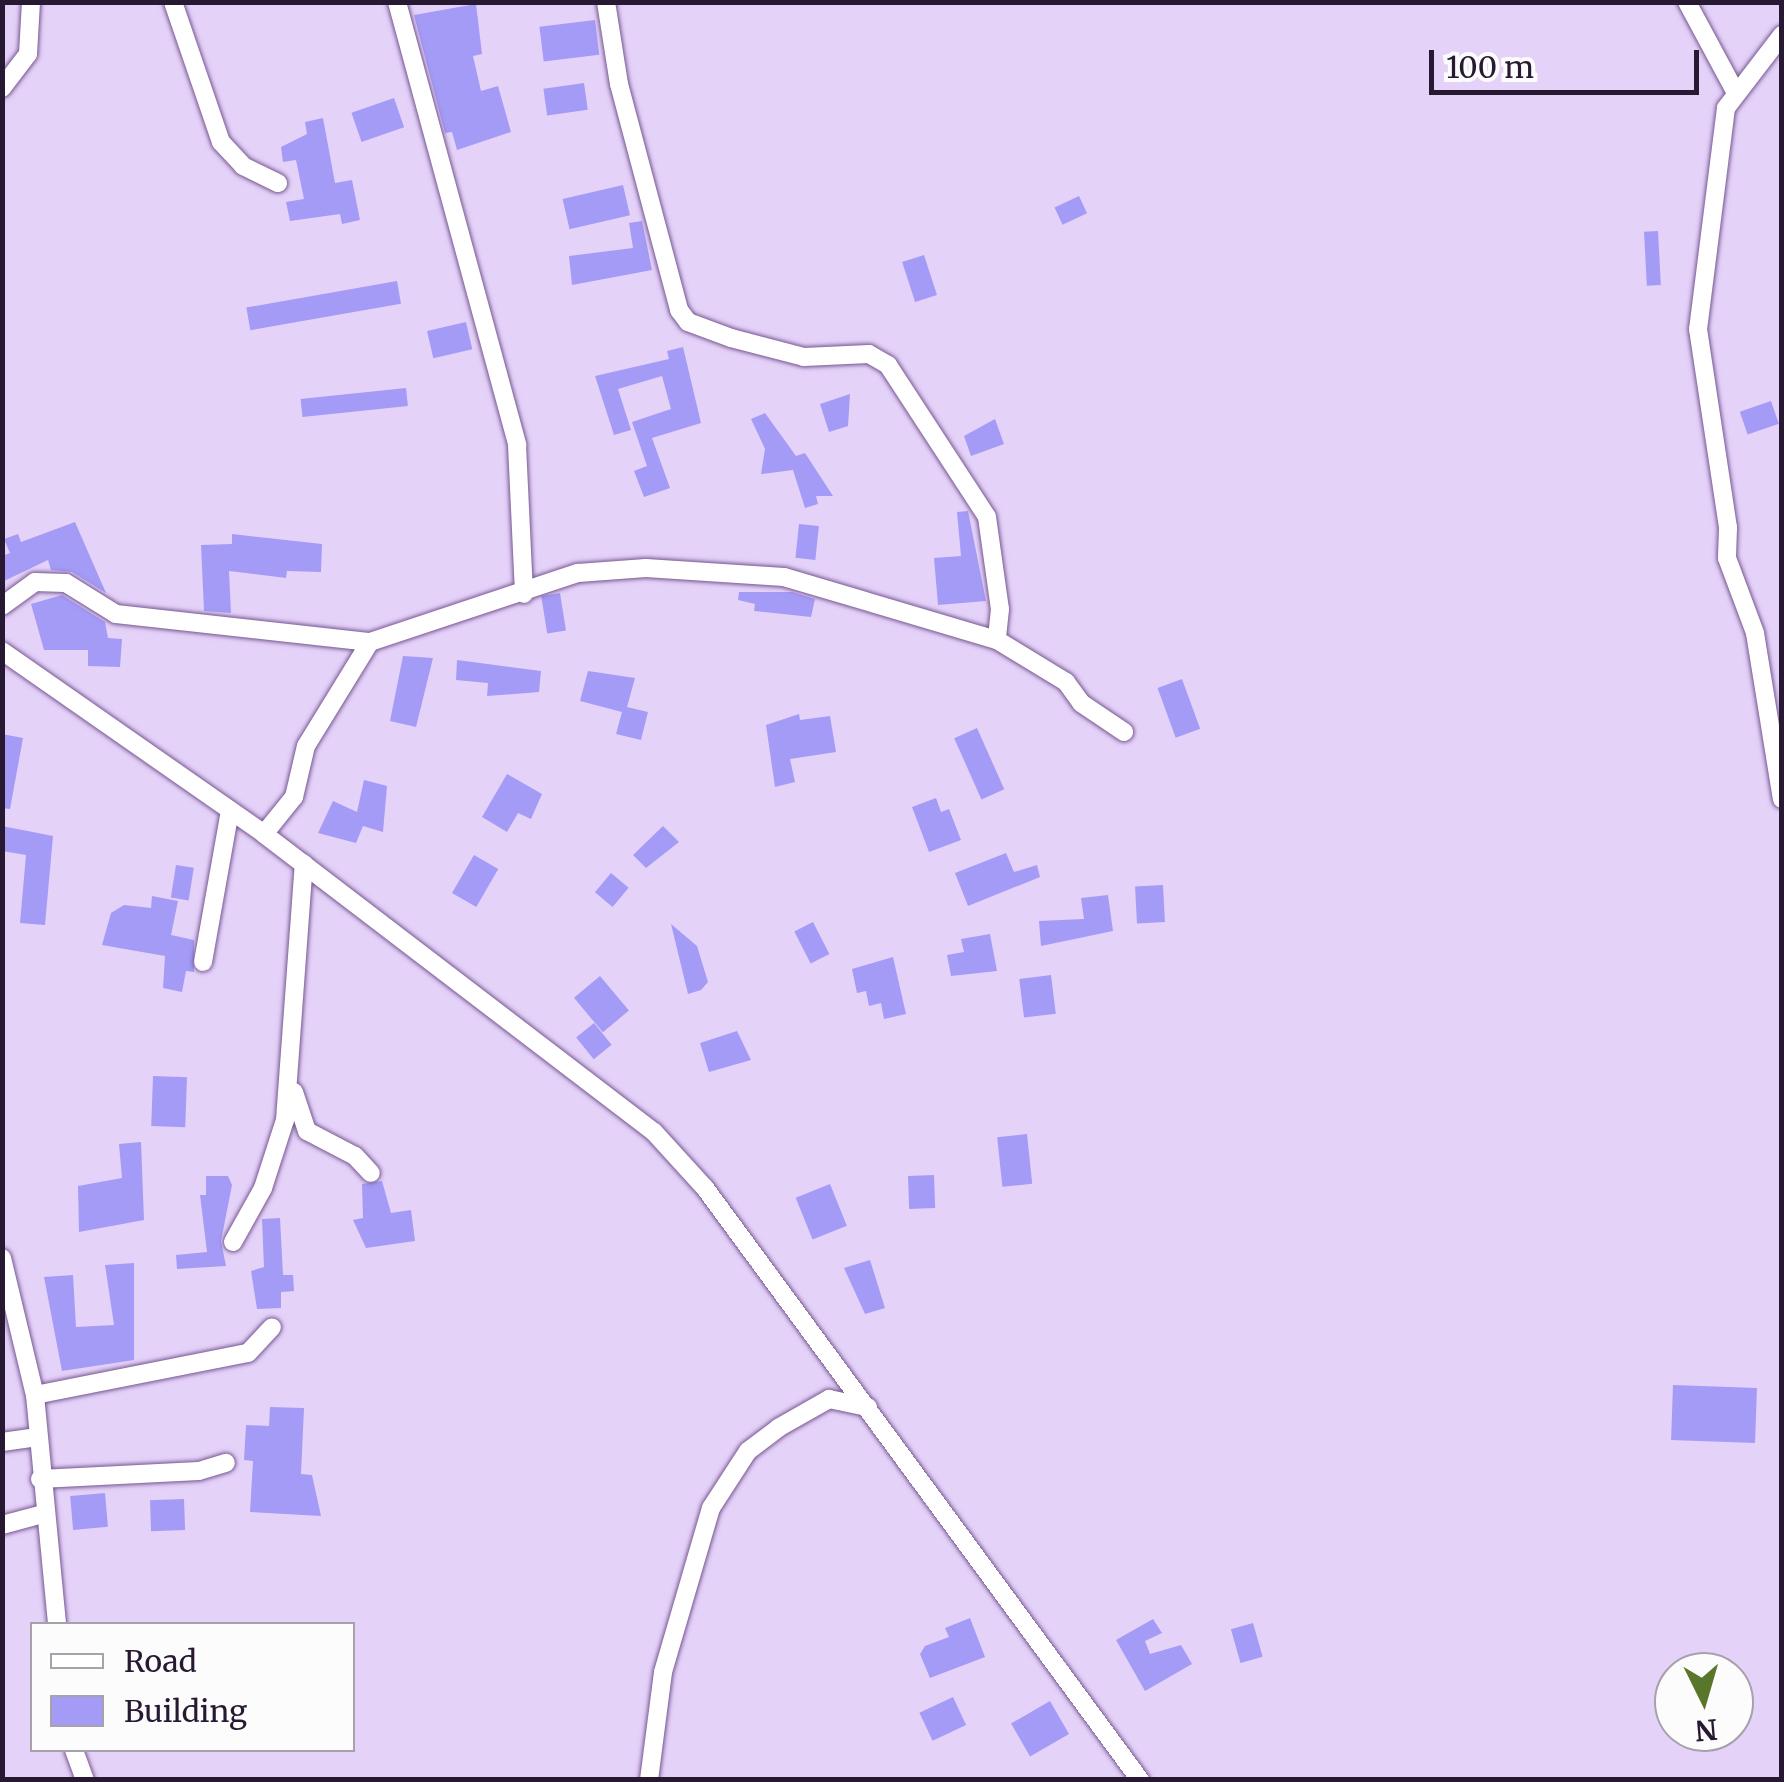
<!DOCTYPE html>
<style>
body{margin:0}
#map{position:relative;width:1784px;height:1782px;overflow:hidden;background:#e5d2f9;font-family:Merriweather,serif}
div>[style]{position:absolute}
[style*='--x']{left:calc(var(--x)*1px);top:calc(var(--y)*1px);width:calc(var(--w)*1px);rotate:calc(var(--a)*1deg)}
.building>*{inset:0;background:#a49bf6;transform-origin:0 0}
.roads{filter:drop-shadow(0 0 2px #765792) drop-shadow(0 0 2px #765792)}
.minor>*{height:18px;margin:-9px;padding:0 9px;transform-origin:9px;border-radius:9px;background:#fff}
span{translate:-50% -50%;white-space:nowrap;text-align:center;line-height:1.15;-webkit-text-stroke:9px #fcfcfc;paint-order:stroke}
.frame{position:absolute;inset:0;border:5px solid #261931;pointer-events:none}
.legend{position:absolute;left:30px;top:1622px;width:325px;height:130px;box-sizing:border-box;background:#fcfcfc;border:2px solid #a6a1ab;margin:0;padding:12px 18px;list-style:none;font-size:30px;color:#261931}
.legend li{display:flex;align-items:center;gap:20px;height:50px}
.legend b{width:50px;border:2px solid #a6a1ab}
.north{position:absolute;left:1654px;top:1652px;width:100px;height:100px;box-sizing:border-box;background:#fcfcfc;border:2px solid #a6a1ab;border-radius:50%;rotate:175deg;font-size:28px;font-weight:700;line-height:40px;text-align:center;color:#261931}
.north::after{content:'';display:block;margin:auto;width:35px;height:45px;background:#59762b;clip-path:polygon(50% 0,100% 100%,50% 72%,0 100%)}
.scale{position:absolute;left:1429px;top:50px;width:270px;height:45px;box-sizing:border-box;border:5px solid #261931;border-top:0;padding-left:12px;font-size:30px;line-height:35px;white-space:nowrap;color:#261931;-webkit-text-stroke:8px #fcfcfc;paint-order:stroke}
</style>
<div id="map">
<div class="building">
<i style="clip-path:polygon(476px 4px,482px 54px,473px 56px,481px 91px,498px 86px,511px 132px,457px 150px,452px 132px,445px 133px,414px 15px)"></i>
<i style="left:595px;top:20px;width:35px;height:56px;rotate:83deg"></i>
<i style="left:584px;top:83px;width:27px;height:41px;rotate:82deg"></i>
<i style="left:394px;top:98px;width:31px;height:45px;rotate:71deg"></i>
<i style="clip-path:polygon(323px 118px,335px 183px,352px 180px,360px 220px,342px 224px,340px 214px,290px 221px,286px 202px,304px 199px,296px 160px,283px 162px,281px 147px,307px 134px,305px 122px)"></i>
<i style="left:623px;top:185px;width:31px;height:62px;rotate:77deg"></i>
<i style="left:1079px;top:196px;width:19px;height:27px;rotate:65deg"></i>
<i style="clip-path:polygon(642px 221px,652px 270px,572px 285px,569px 256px,633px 248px,629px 223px)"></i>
<i style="left:1658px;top:231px;width:54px;height:14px;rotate:87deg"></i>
<i style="left:924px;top:255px;width:42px;height:23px;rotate:72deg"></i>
<i style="left:397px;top:281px;width:23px;height:153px;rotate:80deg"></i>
<i style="left:466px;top:322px;width:28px;height:40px;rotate:77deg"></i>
<i style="clip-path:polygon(683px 347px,701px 423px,652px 438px,670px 488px,644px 497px,634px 471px,647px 466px,632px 422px,671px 409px,662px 376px,618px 389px,631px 430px,614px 435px,595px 376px,669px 359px,667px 351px)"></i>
<i style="left:406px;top:388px;width:18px;height:106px;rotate:84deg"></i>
<i style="clip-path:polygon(850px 394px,848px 426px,829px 432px,820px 404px)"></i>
<i style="left:1771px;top:401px;width:24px;height:33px;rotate:71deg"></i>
<i style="clip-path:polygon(765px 413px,796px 456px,805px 453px,833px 496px,816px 496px,818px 504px,805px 508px,793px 470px,761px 474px,765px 449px,751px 419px)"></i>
<i style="clip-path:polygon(995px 419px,1004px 444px,971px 456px,964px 436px)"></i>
<i style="clip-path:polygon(968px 511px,986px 601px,938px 605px,934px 558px,961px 556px,957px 512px)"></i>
<i style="clip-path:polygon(75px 522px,106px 593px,72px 572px,51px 570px,48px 560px,2px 582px,2px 556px,10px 553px,4px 539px,18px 534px,21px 542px)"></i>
<i style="left:799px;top:524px;width:20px;height:34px;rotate:6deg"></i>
<i style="clip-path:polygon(232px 534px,322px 544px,321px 572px,287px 571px,286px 578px,229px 571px,231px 613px,204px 611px,201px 545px,232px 544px)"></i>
<i style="clip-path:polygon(739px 592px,792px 592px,815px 599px,811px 617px,754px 611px,755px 604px,738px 600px)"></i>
<i style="left:560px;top:593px;width:38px;height:19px;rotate:81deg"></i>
<i style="clip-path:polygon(62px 595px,105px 622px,108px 638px,122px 639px,120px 667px,88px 666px,88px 650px,44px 650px,31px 604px)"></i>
<i style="clip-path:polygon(403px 656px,433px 658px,416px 727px,390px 721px)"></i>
<i style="clip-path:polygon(457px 660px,541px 671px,539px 692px,487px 696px,488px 683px,456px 680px)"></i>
<i style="clip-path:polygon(588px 671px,635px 678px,627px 707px,648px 712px,641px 740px,616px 734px,622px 712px,580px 701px)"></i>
<i style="left:1182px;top:679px;width:53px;height:26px;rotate:70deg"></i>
<i style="clip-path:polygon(799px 714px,800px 720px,830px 716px,836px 752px,790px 759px,795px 782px,775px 787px,766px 725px)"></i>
<i style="left:977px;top:728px;width:67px;height:25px;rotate:66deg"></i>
<i style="clip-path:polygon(2px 734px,23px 738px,10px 809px,2px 808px)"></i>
<i style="clip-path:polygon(507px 774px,542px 794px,531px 819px,518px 813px,507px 832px,482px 817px)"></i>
<i style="clip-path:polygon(364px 780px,387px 786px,383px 832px,363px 826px,356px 843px,318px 833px,333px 801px,357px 812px)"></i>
<i style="clip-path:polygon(936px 798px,941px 812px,949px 809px,961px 840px,929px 852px,912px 807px)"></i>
<i style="clip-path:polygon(2px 826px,53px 836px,45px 925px,20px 923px,26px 855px,2px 851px)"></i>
<i style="clip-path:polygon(663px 826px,679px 842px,646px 868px,633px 855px)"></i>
<i style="clip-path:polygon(1006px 853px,1014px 872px,1037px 865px,1040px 877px,968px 906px,955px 873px)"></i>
<i style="left:474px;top:855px;width:28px;height:44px;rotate:30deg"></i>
<i style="left:176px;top:865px;width:18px;height:33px;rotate:9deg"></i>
<i style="left:611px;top:873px;width:23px;height:25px;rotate:40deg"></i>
<i style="left:1163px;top:885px;width:37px;height:28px;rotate:87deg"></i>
<i style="clip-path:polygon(1108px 895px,1113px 931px,1041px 946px,1039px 921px,1084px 919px,1081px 898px)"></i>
<i style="clip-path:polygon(152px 896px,178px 901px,171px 935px,194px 940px,194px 972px,186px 971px,182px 992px,163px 988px,165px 956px,102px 945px,111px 913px,124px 905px,151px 908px)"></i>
<i style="left:813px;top:922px;width:36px;height:21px;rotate:63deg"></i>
<i style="clip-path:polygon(671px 924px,697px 946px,708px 982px,701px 990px,688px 994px)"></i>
<i style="clip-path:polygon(990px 934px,997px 971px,951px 976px,947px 955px,964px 952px,961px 939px)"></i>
<i style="clip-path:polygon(893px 957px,906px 1014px,884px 1019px,881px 1003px,869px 1006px,866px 991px,857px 993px,852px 969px)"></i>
<i style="left:1051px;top:975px;width:39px;height:32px;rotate:83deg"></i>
<i style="left:600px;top:976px;width:45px;height:34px;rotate:50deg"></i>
<i style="left:594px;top:1023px;width:28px;height:23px;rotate:51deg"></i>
<i style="clip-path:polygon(737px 1031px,751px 1060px,709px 1072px,700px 1043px)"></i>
<i style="left:153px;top:1076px;width:34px;height:50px;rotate:2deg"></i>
<i style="left:1027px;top:1134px;width:50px;height:30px;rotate:84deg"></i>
<i style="clip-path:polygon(141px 1142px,144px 1220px,79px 1232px,78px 1186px,122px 1178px,119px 1144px)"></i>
<i style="left:934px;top:1175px;width:33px;height:26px;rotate:88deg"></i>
<i style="clip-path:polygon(206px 1176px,228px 1176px,232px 1185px,221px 1241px,226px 1266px,177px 1269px,176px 1255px,207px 1252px,200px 1195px,206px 1195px)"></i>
<i style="clip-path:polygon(382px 1181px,391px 1213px,411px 1210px,415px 1241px,366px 1248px,353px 1220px,363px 1218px,362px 1184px)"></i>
<i style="left:830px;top:1184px;width:45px;height:37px;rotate:68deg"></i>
<i style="clip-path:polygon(280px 1218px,283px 1275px,293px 1275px,294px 1291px,281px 1292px,281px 1308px,257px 1309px,251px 1271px,264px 1267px,262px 1219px)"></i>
<i style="clip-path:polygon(870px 1260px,885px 1308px,865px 1314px,844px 1268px)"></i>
<i style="clip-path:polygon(134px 1263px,134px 1360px,62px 1371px,44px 1277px,73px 1275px,76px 1327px,114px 1325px,105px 1265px)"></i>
<i style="left:1673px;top:1385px;width:84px;height:55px;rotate:2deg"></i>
<i style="clip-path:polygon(270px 1407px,304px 1408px,301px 1474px,312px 1475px,321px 1516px,250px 1512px,253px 1461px,244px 1460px,246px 1425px,269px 1426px)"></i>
<i style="left:105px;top:1493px;width:34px;height:35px;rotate:85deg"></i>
<i style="left:184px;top:1499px;width:31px;height:34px;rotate:88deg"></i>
<i style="clip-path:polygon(970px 1618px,985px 1657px,930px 1678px,920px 1654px,925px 1646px,949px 1637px,945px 1628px)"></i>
<i style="clip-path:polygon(1153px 1619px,1162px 1633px,1145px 1641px,1150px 1654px,1181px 1645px,1192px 1664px,1145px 1691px,1116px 1640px)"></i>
<i style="left:1253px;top:1623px;width:35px;height:23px;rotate:74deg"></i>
<i style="left:953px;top:1697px;width:31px;height:37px;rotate:65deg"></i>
<i style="left:1050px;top:1701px;width:38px;height:45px;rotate:60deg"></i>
</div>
<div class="roads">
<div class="minor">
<i style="--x:173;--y:2;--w:148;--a:71.1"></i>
<i style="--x:221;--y:142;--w:33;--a:47"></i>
<i style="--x:243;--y:166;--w:39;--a:26"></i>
<i style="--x:397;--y:2;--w:459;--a:74.8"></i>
<i style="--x:517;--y:445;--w:149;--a:87.3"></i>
<i style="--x:606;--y:2;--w:83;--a:81"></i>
<i style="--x:619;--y:84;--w:234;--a:75.1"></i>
<i style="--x:679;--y:310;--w:15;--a:53"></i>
<i style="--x:688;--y:322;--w:46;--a:20.4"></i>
<i style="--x:731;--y:338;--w:75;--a:14.6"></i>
<i style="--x:804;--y:357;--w:65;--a:-2.6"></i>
<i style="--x:869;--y:354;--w:22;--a:30"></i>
<i style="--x:888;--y:365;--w:181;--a:56.9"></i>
<i style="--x:987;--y:517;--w:93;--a:82"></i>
<i style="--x:1000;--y:609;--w:31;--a:96"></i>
<i style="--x:997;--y:640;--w:81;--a:31.3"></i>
<i style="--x:1066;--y:682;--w:26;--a:54"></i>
<i style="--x:1081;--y:703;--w:52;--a:34"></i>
<i style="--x:1687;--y:2;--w:103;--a:61.7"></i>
<i style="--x:1782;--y:35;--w:92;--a:127.5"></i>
<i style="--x:1726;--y:108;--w:223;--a:97.2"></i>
<i style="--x:1698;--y:329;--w:201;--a:81.4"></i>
<i style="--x:1728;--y:528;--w:30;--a:92"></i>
<i style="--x:1727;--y:558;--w:80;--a:69.5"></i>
<i style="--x:1755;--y:633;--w:168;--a:80.8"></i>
<i style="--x:2;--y:88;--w:43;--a:-52.6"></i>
<i style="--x:28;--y:54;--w:52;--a:-86.7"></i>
<i style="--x:2;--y:606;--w:41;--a:-36"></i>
<i style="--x:35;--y:582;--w:31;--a:2"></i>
<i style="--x:66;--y:583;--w:59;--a:31.8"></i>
<i style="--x:116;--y:614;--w:256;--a:6.3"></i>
<i style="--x:2;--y:651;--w:320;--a:34.9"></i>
<i style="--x:264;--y:834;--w:491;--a:37.4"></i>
<i style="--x:654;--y:1132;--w:76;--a:47.7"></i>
<i style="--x:705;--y:1188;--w:735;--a:53.69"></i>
<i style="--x:264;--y:834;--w:48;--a:-51"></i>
<i style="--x:294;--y:797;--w:52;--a:-76.8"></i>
<i style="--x:306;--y:746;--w:122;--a:-58.4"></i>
<i style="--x:370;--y:642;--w:219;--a:-18.4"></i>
<i style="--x:578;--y:573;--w:68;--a:-4.2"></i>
<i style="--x:646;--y:568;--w:138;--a:3.7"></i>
<i style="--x:784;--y:577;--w:222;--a:16.5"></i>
<i style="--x:203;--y:962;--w:154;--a:-79.9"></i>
<i style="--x:294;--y:1092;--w:41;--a:71.6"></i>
<i style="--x:307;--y:1131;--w:54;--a:27.5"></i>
<i style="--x:355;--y:1156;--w:23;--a:47"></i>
<i style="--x:233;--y:1242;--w:62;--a:-60.9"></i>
<i style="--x:263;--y:1188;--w:71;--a:-72.1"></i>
<i style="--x:285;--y:1120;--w:257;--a:-85.8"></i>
<i style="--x:2;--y:1258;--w:141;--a:76.5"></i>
<i style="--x:35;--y:1395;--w:230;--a:84.5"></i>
<i style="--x:35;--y:1395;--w:217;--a:-11.2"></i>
<i style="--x:248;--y:1353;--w:35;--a:-47"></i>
<i style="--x:2;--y:1442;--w:36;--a:-8"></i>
<i style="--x:40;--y:1479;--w:159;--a:-2.9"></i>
<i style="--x:199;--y:1471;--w:28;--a:-17"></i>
<i style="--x:2;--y:1525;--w:42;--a:-15"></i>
<i style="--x:74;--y:1750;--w:32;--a:70"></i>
<i style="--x:649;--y:1780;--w:109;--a:-82.6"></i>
<i style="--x:663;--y:1672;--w:171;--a:-73.7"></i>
<i style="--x:711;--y:1508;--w:68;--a:-57"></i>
<i style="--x:748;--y:1451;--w:38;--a:-37"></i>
<i style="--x:778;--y:1428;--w:59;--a:-29.6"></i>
<i style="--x:829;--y:1399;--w:40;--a:12"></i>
</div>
</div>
<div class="frame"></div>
<ul class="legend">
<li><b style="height:12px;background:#fff"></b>Road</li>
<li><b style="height:28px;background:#a49bf6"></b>Building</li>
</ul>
<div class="north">N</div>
<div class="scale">100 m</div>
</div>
